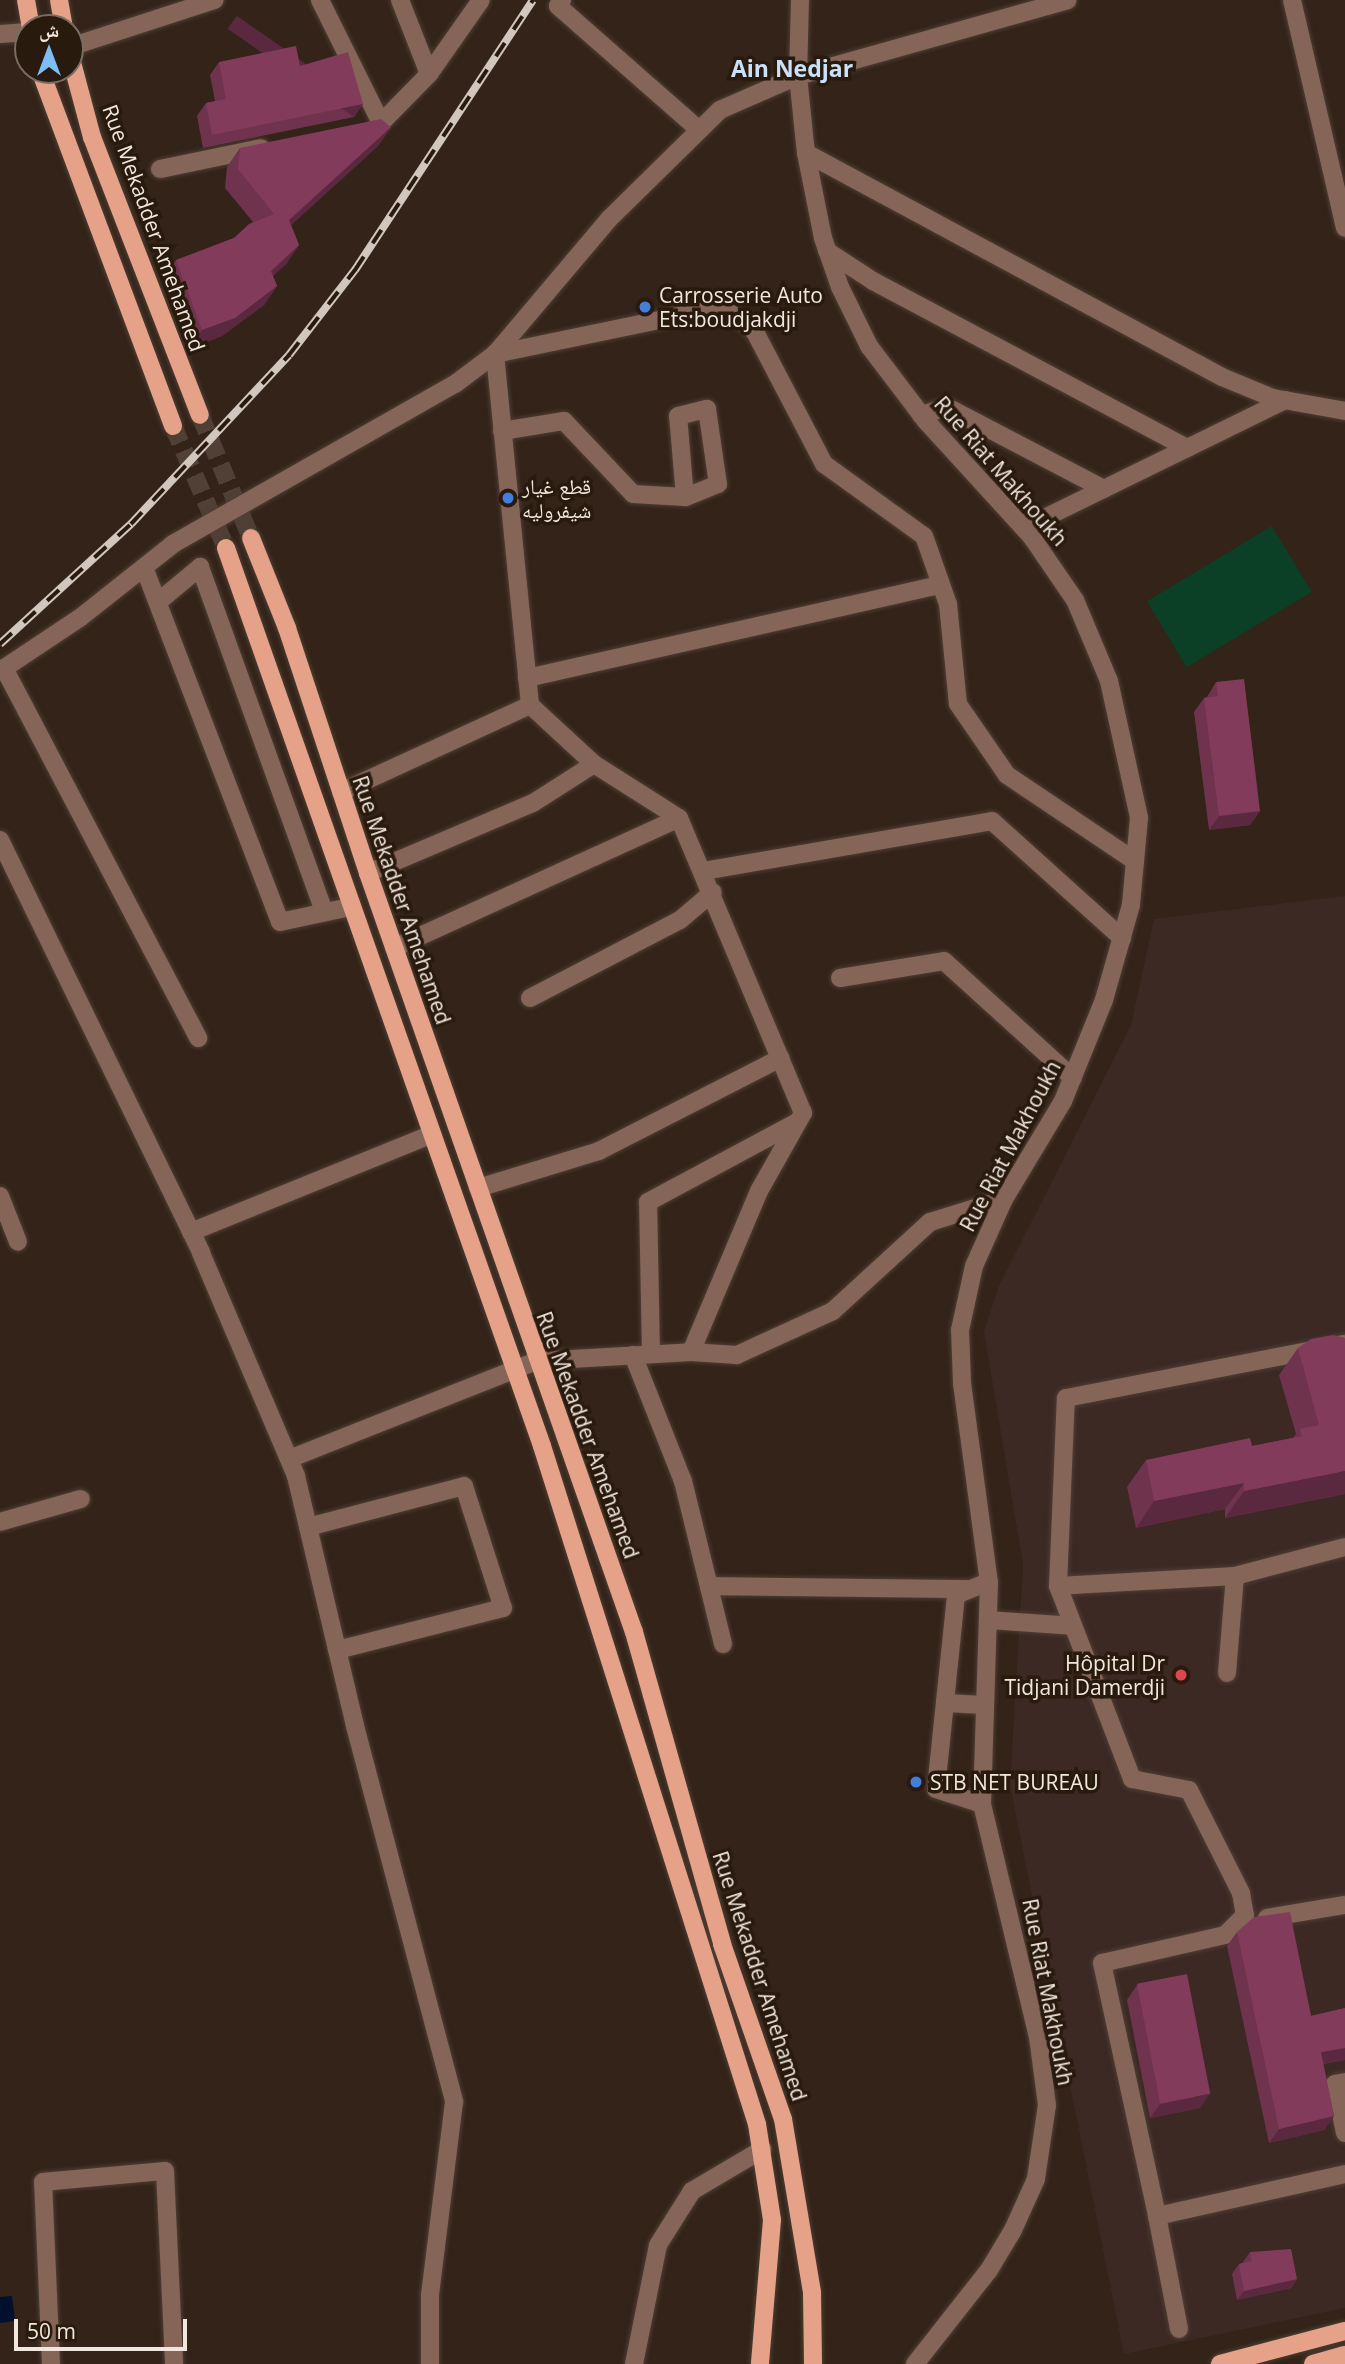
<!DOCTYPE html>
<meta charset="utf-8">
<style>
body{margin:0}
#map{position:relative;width:1345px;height:2364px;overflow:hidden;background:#332318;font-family:"Open Sans","Noto Naskh Arabic",sans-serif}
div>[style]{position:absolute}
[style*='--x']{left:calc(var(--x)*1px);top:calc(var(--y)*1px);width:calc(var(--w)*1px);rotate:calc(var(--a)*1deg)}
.medical>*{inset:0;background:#3c2924}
.green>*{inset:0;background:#0b3f26;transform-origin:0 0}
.water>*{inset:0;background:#00102d}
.major-tunnel>*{height:18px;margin-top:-9px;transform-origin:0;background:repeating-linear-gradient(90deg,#504036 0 18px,transparent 0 27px)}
.roads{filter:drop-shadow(0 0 2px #4e3e34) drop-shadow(0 0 2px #4e3e34)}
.minor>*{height:18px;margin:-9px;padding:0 9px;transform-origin:9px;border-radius:9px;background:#866559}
.major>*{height:18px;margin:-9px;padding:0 9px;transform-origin:9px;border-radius:9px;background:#e6a288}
.rail>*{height:8px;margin-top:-4px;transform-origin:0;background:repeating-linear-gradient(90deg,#291a0e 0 16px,#d2c7be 0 32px);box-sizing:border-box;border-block:2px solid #d2c7be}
.wall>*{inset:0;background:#70334d}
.shaded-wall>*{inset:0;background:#5b293f;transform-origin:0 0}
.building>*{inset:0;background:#823b5a;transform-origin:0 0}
.dots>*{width:19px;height:19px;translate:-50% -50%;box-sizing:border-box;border:4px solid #291a0e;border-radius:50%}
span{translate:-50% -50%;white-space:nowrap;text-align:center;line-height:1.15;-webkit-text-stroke:7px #291a0e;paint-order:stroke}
.street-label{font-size:21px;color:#f2e7df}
.poi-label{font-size:21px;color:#f2e7df}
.left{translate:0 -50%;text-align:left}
.right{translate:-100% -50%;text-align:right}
.neighbourhood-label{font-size:23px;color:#cae2f9;font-weight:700}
.north{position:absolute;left:14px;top:14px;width:70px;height:70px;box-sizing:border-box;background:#291a0e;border:2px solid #796c62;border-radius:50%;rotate:0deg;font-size:19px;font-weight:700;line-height:28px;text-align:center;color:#f2e7df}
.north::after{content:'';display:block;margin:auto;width:24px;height:32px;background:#7cbef9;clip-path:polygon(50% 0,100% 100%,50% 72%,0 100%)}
.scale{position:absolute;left:14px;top:2319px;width:173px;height:32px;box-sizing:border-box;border:4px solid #f2e7df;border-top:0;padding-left:9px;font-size:21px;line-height:24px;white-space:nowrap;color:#f2e7df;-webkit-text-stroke:5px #291a0e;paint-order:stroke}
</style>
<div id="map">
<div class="medical">
<i style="clip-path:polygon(1345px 896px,1345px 2308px,1124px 2354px,1010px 1785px,1023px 1564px,984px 1332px,998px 1288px,1131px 1025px,1154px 919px)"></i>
</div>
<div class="green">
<i style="left:1272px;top:526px;width:77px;height:146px;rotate:59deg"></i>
</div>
<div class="water">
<i style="clip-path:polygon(12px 2296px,15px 2321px,0 2323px,0 2297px)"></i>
</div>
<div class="major-tunnel">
<i style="--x:200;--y:415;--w:133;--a:67.5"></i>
<i style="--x:173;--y:426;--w:133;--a:66.5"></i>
</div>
<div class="roads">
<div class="minor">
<i style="--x:320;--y:0;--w:137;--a:63.6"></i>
<i style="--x:381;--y:123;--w:69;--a:-45.6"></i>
<i style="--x:400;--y:0;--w:79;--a:68.6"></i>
<i style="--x:429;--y:74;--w:90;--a:-54.9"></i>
<i style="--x:562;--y:0;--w:7;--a:124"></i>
<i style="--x:558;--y:6;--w:188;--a:41.3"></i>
<i style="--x:800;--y:0;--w:76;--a:91.5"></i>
<i style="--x:798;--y:76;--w:77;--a:84.1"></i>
<i style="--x:806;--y:153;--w:87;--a:78.7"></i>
<i style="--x:823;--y:238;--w:52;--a:70.9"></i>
<i style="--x:840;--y:287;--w:66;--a:63.8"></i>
<i style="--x:869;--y:346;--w:94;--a:52.8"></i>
<i style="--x:926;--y:421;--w:156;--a:47.6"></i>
<i style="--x:1031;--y:536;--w:78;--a:55.5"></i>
<i style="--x:1075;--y:600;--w:88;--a:67.2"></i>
<i style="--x:1109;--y:681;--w:140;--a:77.6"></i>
<i style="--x:1139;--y:818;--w:87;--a:95.3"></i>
<i style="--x:1131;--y:905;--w:99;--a:105.9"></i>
<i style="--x:1104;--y:1000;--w:109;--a:112.1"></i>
<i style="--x:1063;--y:1101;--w:114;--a:121"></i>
<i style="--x:1004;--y:1199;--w:73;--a:114.1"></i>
<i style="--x:974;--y:1266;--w:66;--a:102.3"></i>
<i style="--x:960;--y:1330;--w:53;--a:87.8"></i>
<i style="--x:962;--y:1383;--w:201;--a:82.3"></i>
<i style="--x:989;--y:1582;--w:222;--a:91.8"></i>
<i style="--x:982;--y:1804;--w:240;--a:76.5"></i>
<i style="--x:1038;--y:2037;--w:69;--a:82.5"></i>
<i style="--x:1047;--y:2105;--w:75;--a:98.5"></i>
<i style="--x:1036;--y:2179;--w:56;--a:114.3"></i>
<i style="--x:1013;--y:2230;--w:47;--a:121"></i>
<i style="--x:989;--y:2270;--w:120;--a:128.2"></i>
<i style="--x:1292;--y:0;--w:234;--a:76.9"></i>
<i style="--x:0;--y:34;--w:28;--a:-4"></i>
<i style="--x:70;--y:47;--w:152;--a:-18"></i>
<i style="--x:806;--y:153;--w:472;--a:28.3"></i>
<i style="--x:1222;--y:377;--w:55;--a:22.4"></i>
<i style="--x:1273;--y:398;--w:73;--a:10.2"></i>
<i style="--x:160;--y:169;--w:103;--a:-11.7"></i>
<i style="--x:827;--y:251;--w:55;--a:33.1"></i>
<i style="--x:873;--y:281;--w:356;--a:28"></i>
<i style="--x:921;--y:415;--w:27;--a:-17"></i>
<i style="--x:947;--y:407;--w:177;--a:27.6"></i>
<i style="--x:502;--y:431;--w:63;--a:-9.2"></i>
<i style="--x:564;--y:421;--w:100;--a:46.6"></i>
<i style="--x:633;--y:494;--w:52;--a:3.3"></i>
<i style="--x:685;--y:497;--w:81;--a:-94.9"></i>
<i style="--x:678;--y:416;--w:30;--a:-14"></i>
<i style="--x:707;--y:409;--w:76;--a:81.7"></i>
<i style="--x:718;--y:484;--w:35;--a:158"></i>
<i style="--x:1024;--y:528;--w:291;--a:-26.1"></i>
<i style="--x:145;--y:570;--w:377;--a:69"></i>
<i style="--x:280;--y:922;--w:72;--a:-12.1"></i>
<i style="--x:158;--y:602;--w:55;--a:-39.8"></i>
<i style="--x:200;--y:567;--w:367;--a:70.2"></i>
<i style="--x:4;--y:668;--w:418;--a:62.3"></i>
<i style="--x:0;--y:671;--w:97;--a:-33.7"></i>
<i style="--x:81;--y:617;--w:117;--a:-38.4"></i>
<i style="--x:173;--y:544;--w:324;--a:-29.6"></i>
<i style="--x:455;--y:384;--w:50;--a:-36.9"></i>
<i style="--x:495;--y:354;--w:178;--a:-49.8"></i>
<i style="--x:610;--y:218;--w:154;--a:-44.5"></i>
<i style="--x:720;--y:110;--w:85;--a:-23.6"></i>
<i style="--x:798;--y:76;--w:280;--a:-15.7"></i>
<i style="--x:527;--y:678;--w:424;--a:-12.7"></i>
<i style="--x:341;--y:792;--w:208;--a:-24.7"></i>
<i style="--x:0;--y:840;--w:459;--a:64"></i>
<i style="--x:201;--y:1253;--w:242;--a:66.9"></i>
<i style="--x:296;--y:1476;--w:257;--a:76.7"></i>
<i style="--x:355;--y:1726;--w:389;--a:75.2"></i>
<i style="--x:454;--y:2102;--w:194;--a:97.1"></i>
<i style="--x:430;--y:2295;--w:69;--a:90"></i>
<i style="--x:703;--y:871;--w:293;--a:-9.8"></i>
<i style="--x:992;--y:821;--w:175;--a:42"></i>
<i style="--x:368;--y:873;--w:179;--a:-23"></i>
<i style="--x:533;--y:803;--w:72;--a:-32.6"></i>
<i style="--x:394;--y:948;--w:313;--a:-24.5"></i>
<i style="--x:840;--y:978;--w:105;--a:-9.3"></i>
<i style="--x:944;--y:961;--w:174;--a:42.2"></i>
<i style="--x:530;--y:998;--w:169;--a:-27.5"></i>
<i style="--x:680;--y:920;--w:43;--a:-40.3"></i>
<i style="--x:478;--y:1188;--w:127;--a:-17"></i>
<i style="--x:599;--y:1151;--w:204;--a:-27.1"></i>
<i style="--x:0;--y:1196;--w:49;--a:68.6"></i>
<i style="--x:1004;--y:1199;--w:77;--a:162.7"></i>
<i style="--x:930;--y:1222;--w:132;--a:137.5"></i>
<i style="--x:833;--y:1311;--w:106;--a:155.4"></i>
<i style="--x:737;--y:1355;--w:46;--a:-176.3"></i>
<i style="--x:691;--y:1352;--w:175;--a:-67.1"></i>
<i style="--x:759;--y:1191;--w:90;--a:-60.6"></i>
<i style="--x:803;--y:1113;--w:320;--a:-112.8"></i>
<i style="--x:679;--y:818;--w:101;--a:-147.6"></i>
<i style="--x:594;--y:764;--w:87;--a:-137.3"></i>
<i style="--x:530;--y:705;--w:353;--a:-95.7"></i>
<i style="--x:495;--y:354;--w:206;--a:-11.7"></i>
<i style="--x:697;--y:312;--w:32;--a:2"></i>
<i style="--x:729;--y:313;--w:17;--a:28"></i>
<i style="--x:744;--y:321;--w:16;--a:45"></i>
<i style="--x:755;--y:332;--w:149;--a:62.4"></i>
<i style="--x:824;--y:464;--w:123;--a:35.8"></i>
<i style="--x:924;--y:536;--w:72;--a:70.6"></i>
<i style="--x:948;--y:604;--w:100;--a:84.3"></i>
<i style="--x:958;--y:704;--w:86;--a:55.4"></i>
<i style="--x:1007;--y:775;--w:154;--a:33.9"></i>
<i style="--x:191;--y:1232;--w:260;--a:-22.1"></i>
<i style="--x:651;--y:1354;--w:152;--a:-91.1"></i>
<i style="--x:648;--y:1202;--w:169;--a:-28.2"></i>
<i style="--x:633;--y:1355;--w:136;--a:68.4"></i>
<i style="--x:683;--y:1481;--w:168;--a:76.2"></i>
<i style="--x:289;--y:1459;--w:267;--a:-21.6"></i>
<i style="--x:537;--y:1361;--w:154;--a:-3.3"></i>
<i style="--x:0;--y:1522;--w:84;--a:-15.9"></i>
<i style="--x:308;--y:1527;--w:161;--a:-14.7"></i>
<i style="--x:464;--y:1486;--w:128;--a:72.3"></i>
<i style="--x:503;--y:1608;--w:171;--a:165.8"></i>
<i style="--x:1235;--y:1576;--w:114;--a:-14.8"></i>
<i style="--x:709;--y:1586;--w:259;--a:0.7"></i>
<i style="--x:1058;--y:1586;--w:207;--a:69"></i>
<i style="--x:1132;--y:1779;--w:58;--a:10.9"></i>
<i style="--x:1189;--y:1790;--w:115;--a:63.2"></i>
<i style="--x:1241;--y:1893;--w:22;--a:80"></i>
<i style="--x:1245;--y:1915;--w:28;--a:135"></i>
<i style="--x:1225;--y:1935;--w:126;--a:167.2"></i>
<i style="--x:1102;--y:1963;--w:259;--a:77.7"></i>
<i style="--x:988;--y:1620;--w:85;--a:4"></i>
<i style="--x:1227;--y:1673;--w:97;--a:-85.3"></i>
<i style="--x:1235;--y:1576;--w:177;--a:176.8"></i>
<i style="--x:1058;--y:1586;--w:188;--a:-87.6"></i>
<i style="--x:1066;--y:1398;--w:284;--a:-11"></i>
<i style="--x:945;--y:1703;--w:39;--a:3"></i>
<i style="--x:982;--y:1804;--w:48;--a:-161.9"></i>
<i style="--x:936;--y:1789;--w:195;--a:-84.1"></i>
<i style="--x:956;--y:1595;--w:35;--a:-22"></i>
<i style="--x:1267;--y:1918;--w:79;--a:-9.5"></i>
<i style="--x:1345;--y:2082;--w:10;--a:169"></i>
<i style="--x:1335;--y:2084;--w:50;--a:78.5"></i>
<i style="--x:1179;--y:2329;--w:115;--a:-101"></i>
<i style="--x:1157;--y:2216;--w:193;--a:-12.6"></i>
<i style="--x:51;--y:2364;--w:182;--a:-92.5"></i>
<i style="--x:43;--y:2182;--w:122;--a:-5.2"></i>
<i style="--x:165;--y:2171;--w:193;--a:87.3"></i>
<i style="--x:634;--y:2364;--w:121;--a:-78.6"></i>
<i style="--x:658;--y:2245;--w:64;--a:-57.8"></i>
<i style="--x:692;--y:2191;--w:82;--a:-30.6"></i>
</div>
<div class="major">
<i style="--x:26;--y:0;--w:28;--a:80"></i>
<i style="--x:59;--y:0;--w:28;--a:80"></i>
<i style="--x:70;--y:55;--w:85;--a:75"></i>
<i style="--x:92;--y:137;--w:298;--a:68.8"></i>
<i style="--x:40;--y:70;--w:380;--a:69.5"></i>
<i style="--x:251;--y:538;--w:97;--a:68.2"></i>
<i style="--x:287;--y:628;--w:258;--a:71.7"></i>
<i style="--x:368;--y:873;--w:804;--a:70.69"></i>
<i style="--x:634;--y:1632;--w:324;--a:74.2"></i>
<i style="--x:722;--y:1944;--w:185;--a:70.8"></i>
<i style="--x:783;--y:2119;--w:175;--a:80.5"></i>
<i style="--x:812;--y:2292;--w:72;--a:89.2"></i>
<i style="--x:226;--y:548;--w:952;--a:70.61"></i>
<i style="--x:542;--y:1446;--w:711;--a:72.41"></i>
<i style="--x:757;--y:2124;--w:97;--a:81.1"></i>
<i style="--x:772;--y:2220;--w:144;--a:94.8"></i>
<i style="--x:1220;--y:2364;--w:129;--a:-14.8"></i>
<i style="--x:1313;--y:2364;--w:33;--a:-16"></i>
</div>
</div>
<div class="rail">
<i style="--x:0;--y:644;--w:178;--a:-42.5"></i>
<i style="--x:131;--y:524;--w:231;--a:-46.9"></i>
<i style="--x:289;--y:355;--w:108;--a:-52.2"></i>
<i style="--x:355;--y:270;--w:323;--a:-56.6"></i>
</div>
<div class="wall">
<i style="clip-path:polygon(219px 62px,300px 66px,363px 104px,354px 117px,203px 148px,197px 116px,206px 103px,215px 101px,210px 75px)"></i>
<i style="clip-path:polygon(391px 127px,378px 146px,291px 225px,299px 245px,286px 264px,273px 276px,277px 286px,264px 305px,222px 336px,189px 349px,163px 279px,176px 260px,234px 238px,253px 222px,225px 188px,227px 167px,240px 148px)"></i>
<i style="clip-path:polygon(1216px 682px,1260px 811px,1250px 825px,1209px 830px,1194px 712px,1204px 698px,1207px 697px)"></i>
<i style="clip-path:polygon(1298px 1348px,1345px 1494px,1225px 1518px,1225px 1509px,1136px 1528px,1127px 1487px,1146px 1460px,1252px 1446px,1293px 1438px,1296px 1434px,1279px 1375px)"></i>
<i style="clip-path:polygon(1237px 1932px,1311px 2016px,1345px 2008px,1345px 2060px,1323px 2064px,1334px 2116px,1324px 2130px,1269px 2143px,1227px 1946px)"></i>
<i style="clip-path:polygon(1137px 1985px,1200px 2108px,1150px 2118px,1127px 2000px)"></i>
<i style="clip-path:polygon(1250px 2252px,1297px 2279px,1291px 2288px,1237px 2300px,1232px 2274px,1239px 2264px,1243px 2263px,1243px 2262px)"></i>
</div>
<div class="shaded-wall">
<i style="left:363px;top:104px;width:16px;height:154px;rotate:125deg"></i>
<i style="clip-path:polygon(391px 127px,378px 146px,276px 239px,289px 220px)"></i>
<i style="clip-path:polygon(299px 245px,286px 264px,258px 290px,271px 271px)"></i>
<i style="clip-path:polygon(277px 286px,264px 305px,222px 336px,189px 349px,202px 330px)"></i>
<i style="clip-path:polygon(1260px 811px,1250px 825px,1209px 830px,1219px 816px)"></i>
<i style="clip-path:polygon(1345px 1471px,1345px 1494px,1225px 1518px,1244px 1491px)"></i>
<i style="clip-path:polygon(1244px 1483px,1225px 1509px,1136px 1528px,1154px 1501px)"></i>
<i style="clip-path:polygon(1345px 2048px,1345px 2060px,1311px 2066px,1321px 2052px)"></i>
<i style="clip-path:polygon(1210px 2094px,1200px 2108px,1150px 2118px,1160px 2104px)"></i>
<i style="clip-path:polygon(1334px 2116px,1324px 2130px,1269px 2143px,1279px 2129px)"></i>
<i style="clip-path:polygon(1297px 2279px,1291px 2288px,1237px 2300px,1244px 2291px)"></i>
</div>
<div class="building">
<i style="clip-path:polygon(296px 46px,300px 66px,348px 52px,363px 104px,212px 135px,206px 103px,226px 99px,219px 62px)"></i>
<i style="clip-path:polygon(381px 119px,391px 127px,289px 220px,299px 245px,271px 271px,277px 286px,235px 318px,202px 330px,176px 260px,234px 238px,249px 224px,274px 214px,238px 169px,240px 148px)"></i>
<i style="clip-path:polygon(1244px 679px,1260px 811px,1219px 816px,1204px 698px,1218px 696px,1216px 682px)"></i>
<i style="clip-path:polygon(1333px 1335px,1345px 1338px,1345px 1471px,1244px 1491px,1244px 1483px,1154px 1501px,1146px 1460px,1250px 1438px,1252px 1446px,1302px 1436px,1300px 1429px,1319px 1425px,1298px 1348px,1311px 1339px)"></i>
<i style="clip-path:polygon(1290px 1912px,1311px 2016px,1345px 2008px,1345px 2048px,1321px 2052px,1334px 2116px,1279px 2129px,1237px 1932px,1254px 1917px)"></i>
<i style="left:1187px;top:1974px;width:122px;height:51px;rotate:79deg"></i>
<i style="clip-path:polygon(1291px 2249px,1297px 2279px,1244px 2291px,1239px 2264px,1252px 2261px,1250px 2252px)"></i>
</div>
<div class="dots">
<i style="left:645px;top:307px;background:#3f7fe0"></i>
<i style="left:508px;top:498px;background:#3f7fe0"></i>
<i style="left:1181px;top:1675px;background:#e0444e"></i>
<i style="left:916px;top:1782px;background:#3f7fe0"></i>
</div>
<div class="street-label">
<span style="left:154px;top:228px;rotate:70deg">Rue Mekadder Amehamed</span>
<span style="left:1001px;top:471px;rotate:49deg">Rue Riat Makhoukh</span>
<span style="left:402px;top:900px;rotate:71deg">Rue Mekadder Amehamed</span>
<span style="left:1010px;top:1146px;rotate:-62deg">Rue Riat Makhoukh</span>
<span style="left:588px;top:1435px;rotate:70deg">Rue Mekadder Amehamed</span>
<span style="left:760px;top:1976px;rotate:72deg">Rue Mekadder Amehamed</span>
<span style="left:1048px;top:1992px;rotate:79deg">Rue Riat Makhoukh</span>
</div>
<div class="poi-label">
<span class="left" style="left:659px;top:307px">Carrosserie Auto<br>Ets:boudjakdji</span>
<span class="left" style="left:522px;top:498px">قطع غيار<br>شيفروليه</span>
<span class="right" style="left:1165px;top:1675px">Hôpital Dr<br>Tidjani Damerdji</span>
<span class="left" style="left:930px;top:1782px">STB NET BUREAU</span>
</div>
<div class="neighbourhood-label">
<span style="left:792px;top:68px">Ain Nedjar</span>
</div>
<div class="north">ش</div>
<div class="scale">50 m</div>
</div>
